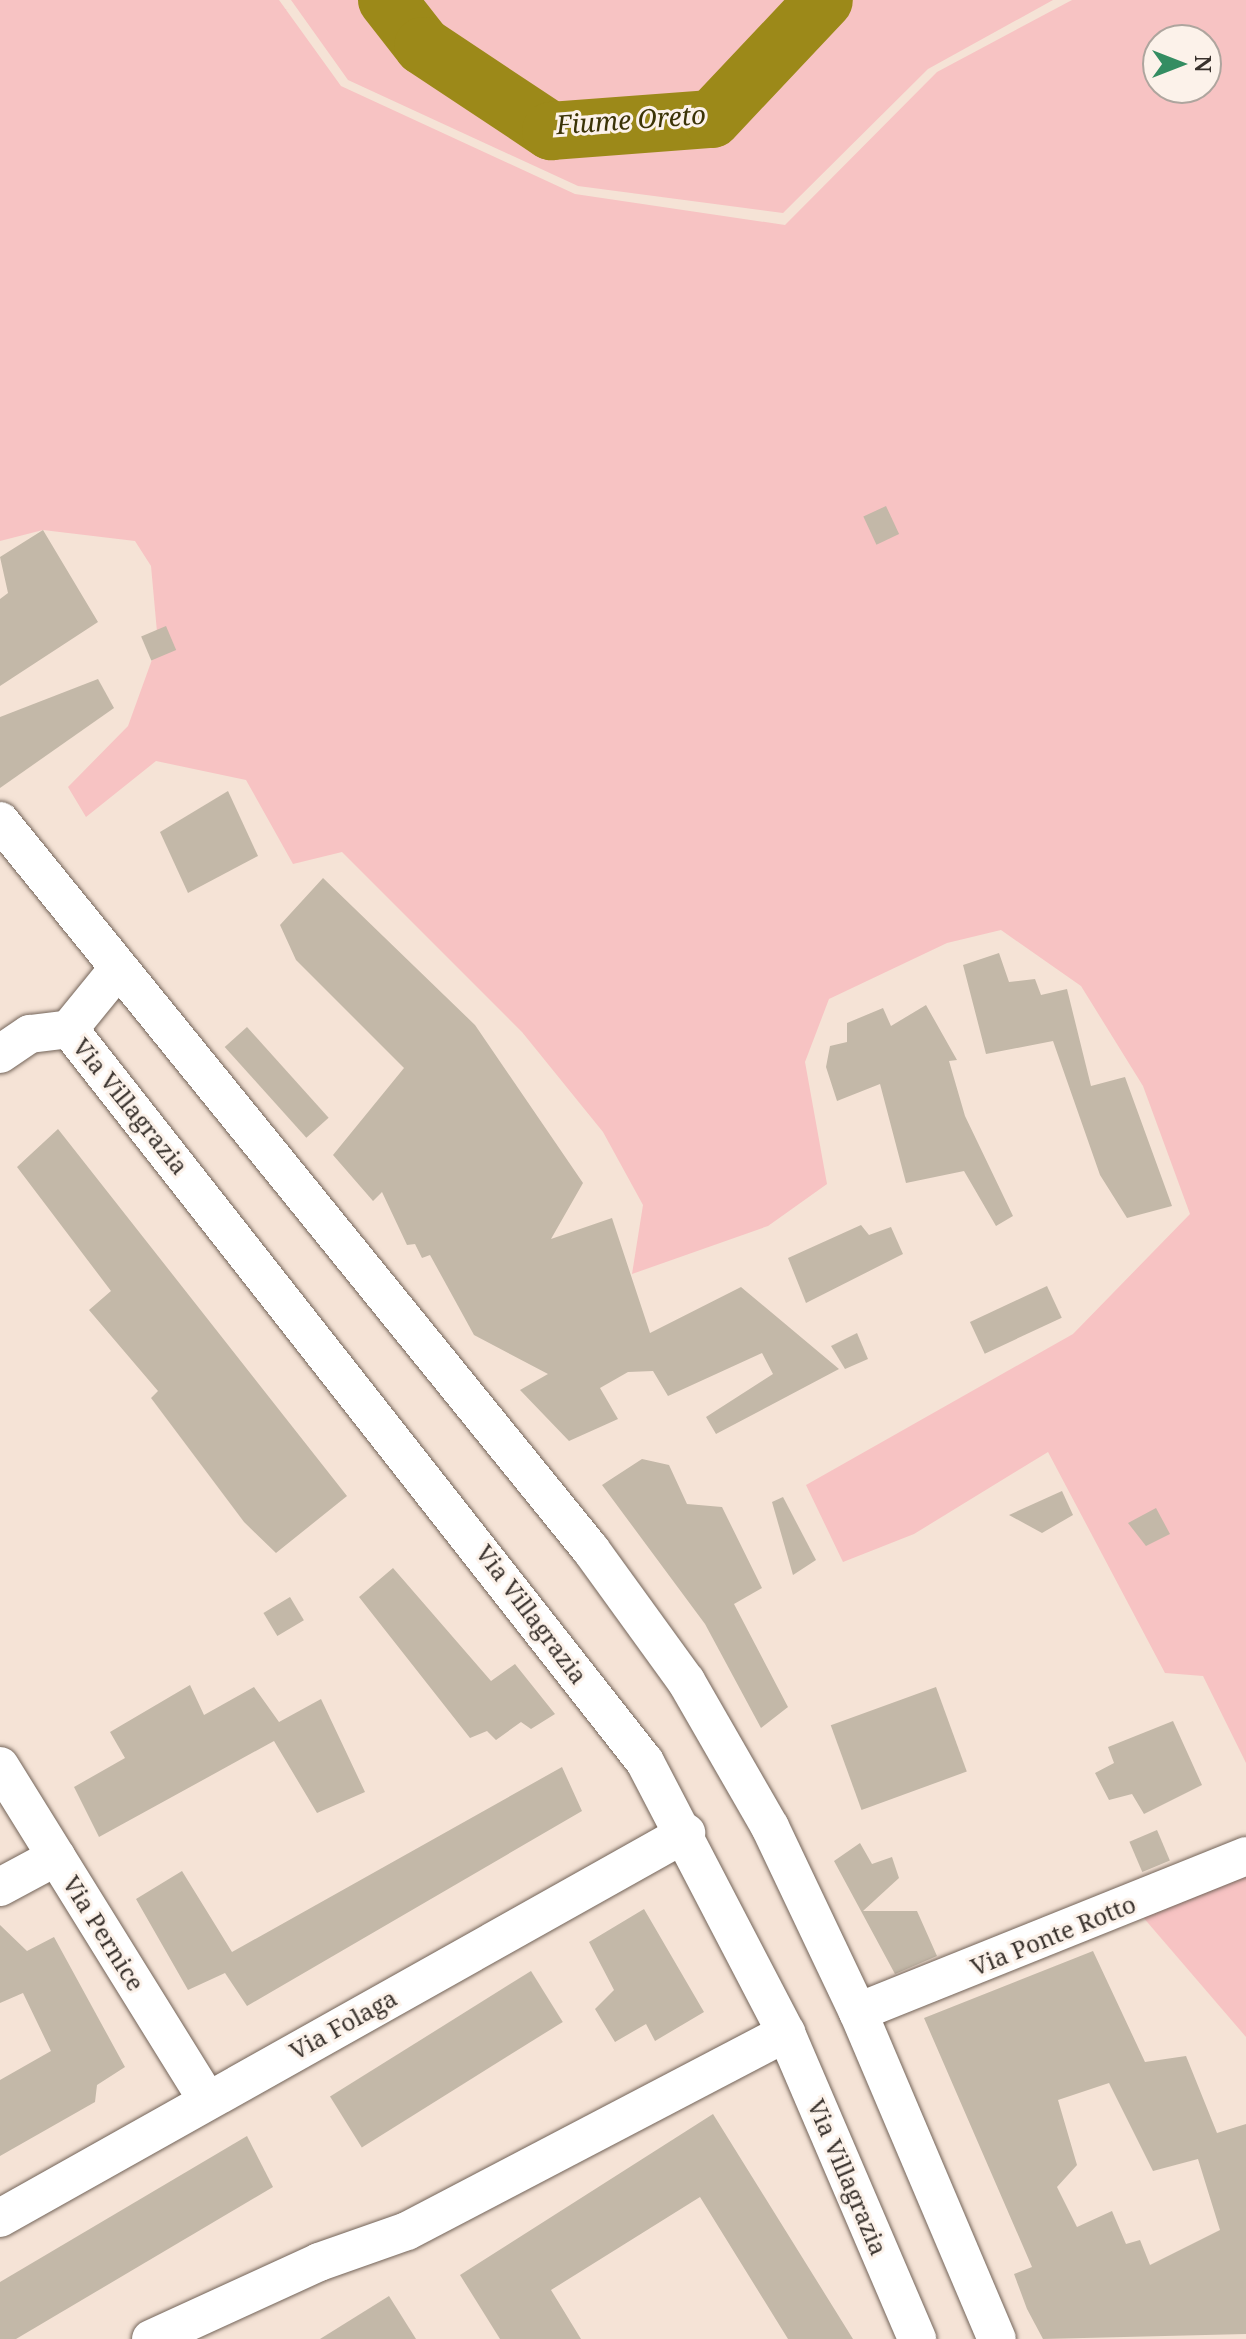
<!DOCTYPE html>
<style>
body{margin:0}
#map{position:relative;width:1246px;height:2339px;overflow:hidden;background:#f5e3d6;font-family:"Noto Serif",serif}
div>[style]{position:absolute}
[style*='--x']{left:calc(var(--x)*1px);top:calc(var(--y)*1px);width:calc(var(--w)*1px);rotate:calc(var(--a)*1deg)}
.green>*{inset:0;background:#f7c3c3}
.river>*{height:58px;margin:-29px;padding:0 29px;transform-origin:29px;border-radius:29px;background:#9c8919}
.building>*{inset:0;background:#c3b8a8;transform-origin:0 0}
.roads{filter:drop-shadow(0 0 2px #736459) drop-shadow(0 0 2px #736459)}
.street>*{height:38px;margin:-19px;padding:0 19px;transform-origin:19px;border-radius:19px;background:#fff}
span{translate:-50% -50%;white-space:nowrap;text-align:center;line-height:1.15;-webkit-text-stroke:6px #fcf2ea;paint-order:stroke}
.street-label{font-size:24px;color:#39322d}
.water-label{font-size:26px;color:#3b3306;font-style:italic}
.north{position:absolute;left:1142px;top:24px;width:80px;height:80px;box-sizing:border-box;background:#fcf2ea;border:2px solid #aea59e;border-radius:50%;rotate:90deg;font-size:22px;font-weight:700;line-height:32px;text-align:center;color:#39322d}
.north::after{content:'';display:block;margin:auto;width:28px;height:36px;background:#348d62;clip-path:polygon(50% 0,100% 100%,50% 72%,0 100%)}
</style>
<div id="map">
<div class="green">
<i style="clip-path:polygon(evenodd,0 0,279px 0,341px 86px,575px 194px,785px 225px,937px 72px,1072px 0,1246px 0,1246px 1763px,1203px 1676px,1165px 1673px,1048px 1452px,914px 1534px,843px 1562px,806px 1485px,1073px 1334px,1190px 1214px,1143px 1086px,1081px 986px,1001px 930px,947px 943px,829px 999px,805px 1062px,827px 1184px,768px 1226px,632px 1274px,643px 1205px,603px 1132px,522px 1032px,342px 852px,293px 864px,246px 780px,156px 761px,86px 817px,68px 787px,128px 726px,158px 643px,151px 566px,135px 541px,43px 530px,0 541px,0 0,1158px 40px,1206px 40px,1206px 88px,1158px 88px,1158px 40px)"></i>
<i style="clip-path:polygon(291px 0,1053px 0,928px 69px,783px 213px,578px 186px,348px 80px)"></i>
<i style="clip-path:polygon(1246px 1866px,1246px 2037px,1142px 1916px)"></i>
</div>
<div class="river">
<i style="--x:387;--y:0;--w:58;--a:52"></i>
<i style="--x:423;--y:46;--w:154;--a:33.6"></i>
<i style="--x:551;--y:131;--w:161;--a:-4.3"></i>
<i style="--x:712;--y:119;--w:163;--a:-46.7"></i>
</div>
<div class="building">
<i style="left:886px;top:506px;width:31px;height:25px;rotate:65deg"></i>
<i style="clip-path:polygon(43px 530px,98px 622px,0 686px,0 599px,8px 593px,0 557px)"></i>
<i style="left:166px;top:626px;width:26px;height:27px;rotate:67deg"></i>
<i style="clip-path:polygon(98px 679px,114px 708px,0 788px,0 717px)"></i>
<i style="clip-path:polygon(228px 791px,258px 856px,188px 893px,160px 832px)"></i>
<i style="clip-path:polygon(323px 878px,475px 1025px,583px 1183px,551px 1239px,612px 1218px,650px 1333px,741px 1287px,839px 1369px,716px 1434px,706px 1417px,773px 1374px,762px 1353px,668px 1396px,653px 1371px,628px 1372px,600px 1388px,618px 1419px,569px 1441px,520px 1390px,548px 1374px,474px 1335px,430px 1255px,422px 1258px,415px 1244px,407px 1245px,382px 1192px,373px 1201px,333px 1155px,404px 1068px,296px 960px,280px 925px)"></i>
<i style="clip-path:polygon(999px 953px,1009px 982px,1035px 979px,1041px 995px,1067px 989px,1091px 1086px,1125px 1077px,1172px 1206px,1127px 1218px,1100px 1175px,1053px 1041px,986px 1054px,963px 965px)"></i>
<i style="clip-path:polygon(926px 1005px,957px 1060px,949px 1061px,965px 1116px,1013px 1216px,996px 1226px,964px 1171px,906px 1183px,880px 1084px,837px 1101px,826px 1067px,830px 1046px,847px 1042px,847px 1023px,883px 1008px,891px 1026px)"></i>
<i style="left:247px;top:1027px;width:122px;height:30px;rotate:48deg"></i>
<i style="clip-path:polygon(58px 1129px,347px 1496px,276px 1553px,244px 1522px,151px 1398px,158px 1391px,89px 1310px,111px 1291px,17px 1167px)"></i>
<i style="clip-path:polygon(861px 1225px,869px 1235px,891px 1227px,903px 1254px,806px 1303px,788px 1258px)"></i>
<i style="left:1047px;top:1286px;width:35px;height:85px;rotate:65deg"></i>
<i style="clip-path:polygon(857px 1333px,868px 1359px,845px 1369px,831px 1346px)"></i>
<i style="clip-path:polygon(642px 1459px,669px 1465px,687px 1504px,722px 1507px,762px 1588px,734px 1604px,788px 1707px,761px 1728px,705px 1624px,602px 1485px)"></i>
<i style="clip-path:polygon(1062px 1491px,1073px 1515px,1042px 1533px,1009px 1515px)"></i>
<i style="clip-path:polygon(783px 1497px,816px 1560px,793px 1575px,772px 1502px)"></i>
<i style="clip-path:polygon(1156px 1508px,1170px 1534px,1146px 1546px,1128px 1523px)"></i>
<i style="clip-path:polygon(393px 1568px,491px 1681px,515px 1664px,555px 1714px,531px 1729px,521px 1722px,496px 1740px,487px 1731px,470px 1738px,359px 1597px)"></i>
<i style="left:290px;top:1597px;width:27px;height:31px;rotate:59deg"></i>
<i style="clip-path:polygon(190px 1685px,204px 1715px,254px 1687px,279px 1722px,321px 1699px,365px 1792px,317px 1813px,274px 1741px,99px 1837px,74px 1787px,125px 1758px,110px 1732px)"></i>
<i style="left:936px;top:1687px;width:90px;height:112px;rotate:70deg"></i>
<i style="clip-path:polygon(1173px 1721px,1202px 1785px,1144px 1814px,1132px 1794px,1109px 1800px,1095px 1773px,1114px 1763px,1108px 1747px)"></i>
<i style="clip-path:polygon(562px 1767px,582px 1811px,247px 2006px,225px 1973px,188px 1990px,136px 1899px,182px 1871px,232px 1952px)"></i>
<i style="left:1157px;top:1830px;width:33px;height:30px;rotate:67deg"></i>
<i style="clip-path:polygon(860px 1843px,872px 1864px,892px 1857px,899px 1878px,863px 1911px,917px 1911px,937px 1956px,895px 1974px,834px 1861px)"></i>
<i style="clip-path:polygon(644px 1909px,704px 2012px,655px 2041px,646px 2024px,615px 2042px,595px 2009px,614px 1990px,589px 1942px)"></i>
<i style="clip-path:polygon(0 1925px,27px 1951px,54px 1937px,125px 2067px,97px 2085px,95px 2102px,0 2156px,0 2080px,51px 2051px,23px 1993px,0 2003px)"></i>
<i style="clip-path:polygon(evenodd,1093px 1951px,1145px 2062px,1186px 2056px,1217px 2133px,1246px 2124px,1246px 2334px,1043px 2339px,1027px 2309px,1014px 2274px,1032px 2267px,924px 2018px,1093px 1951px,1109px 2083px,1153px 2171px,1198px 2159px,1220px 2230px,1150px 2265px,1140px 2240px,1126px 2244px,1112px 2211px,1077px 2227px,1057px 2187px,1077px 2165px,1058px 2100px,1109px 2083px)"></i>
<i style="left:531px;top:1971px;width:60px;height:237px;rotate:58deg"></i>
<i style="clip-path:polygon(713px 2114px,853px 2339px,788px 2339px,700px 2197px,551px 2290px,581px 2339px,500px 2339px,460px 2275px)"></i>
<i style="clip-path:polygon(247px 2136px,273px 2187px,16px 2339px,0 2339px,0 2282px)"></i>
<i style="clip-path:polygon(389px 2296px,416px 2339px,320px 2339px)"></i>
</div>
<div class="roads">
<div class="street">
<i style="--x:0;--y:821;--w:938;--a:50.97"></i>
<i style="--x:591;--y:1550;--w:162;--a:54.1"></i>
<i style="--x:686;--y:1681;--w:168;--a:60.1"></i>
<i style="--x:770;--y:1827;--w:205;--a:64.6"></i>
<i style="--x:858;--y:2012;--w:355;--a:67"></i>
<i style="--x:69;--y:1029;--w:932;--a:51.84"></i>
<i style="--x:645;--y:1762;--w:305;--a:62.5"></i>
<i style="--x:786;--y:2033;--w:333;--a:66.8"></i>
<i style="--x:69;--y:1029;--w:77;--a:-50.8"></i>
<i style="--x:0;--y:1054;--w:36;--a:-34"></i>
<i style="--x:30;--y:1034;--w:39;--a:-7"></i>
<i style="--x:0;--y:1766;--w:393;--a:58.2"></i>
<i style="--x:0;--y:1887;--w:64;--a:-28.2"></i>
<i style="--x:858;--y:2012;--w:418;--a:-21.9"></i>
<i style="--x:0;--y:2218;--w:787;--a:-29.3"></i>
<i style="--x:151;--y:2339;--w:185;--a:-24.6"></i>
<i style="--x:319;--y:2262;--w:93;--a:-19.4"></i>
<i style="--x:407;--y:2231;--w:428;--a:-27.6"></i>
</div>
</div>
<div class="street-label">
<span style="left:131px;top:1106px;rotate:51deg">Via Villagrazia</span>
<span style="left:532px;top:1614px;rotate:53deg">Via Villagrazia</span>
<span style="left:104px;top:1933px;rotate:58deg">Via Pernice</span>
<span style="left:1053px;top:1935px;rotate:-22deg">Via Ponte Rotto</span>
<span style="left:343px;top:2024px;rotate:-29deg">Via Folaga</span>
<span style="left:848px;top:2177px;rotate:67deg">Via Villagrazia</span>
</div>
<div class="water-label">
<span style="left:631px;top:120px;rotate:-4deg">Fiume Oreto</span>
</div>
<div class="north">N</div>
</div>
